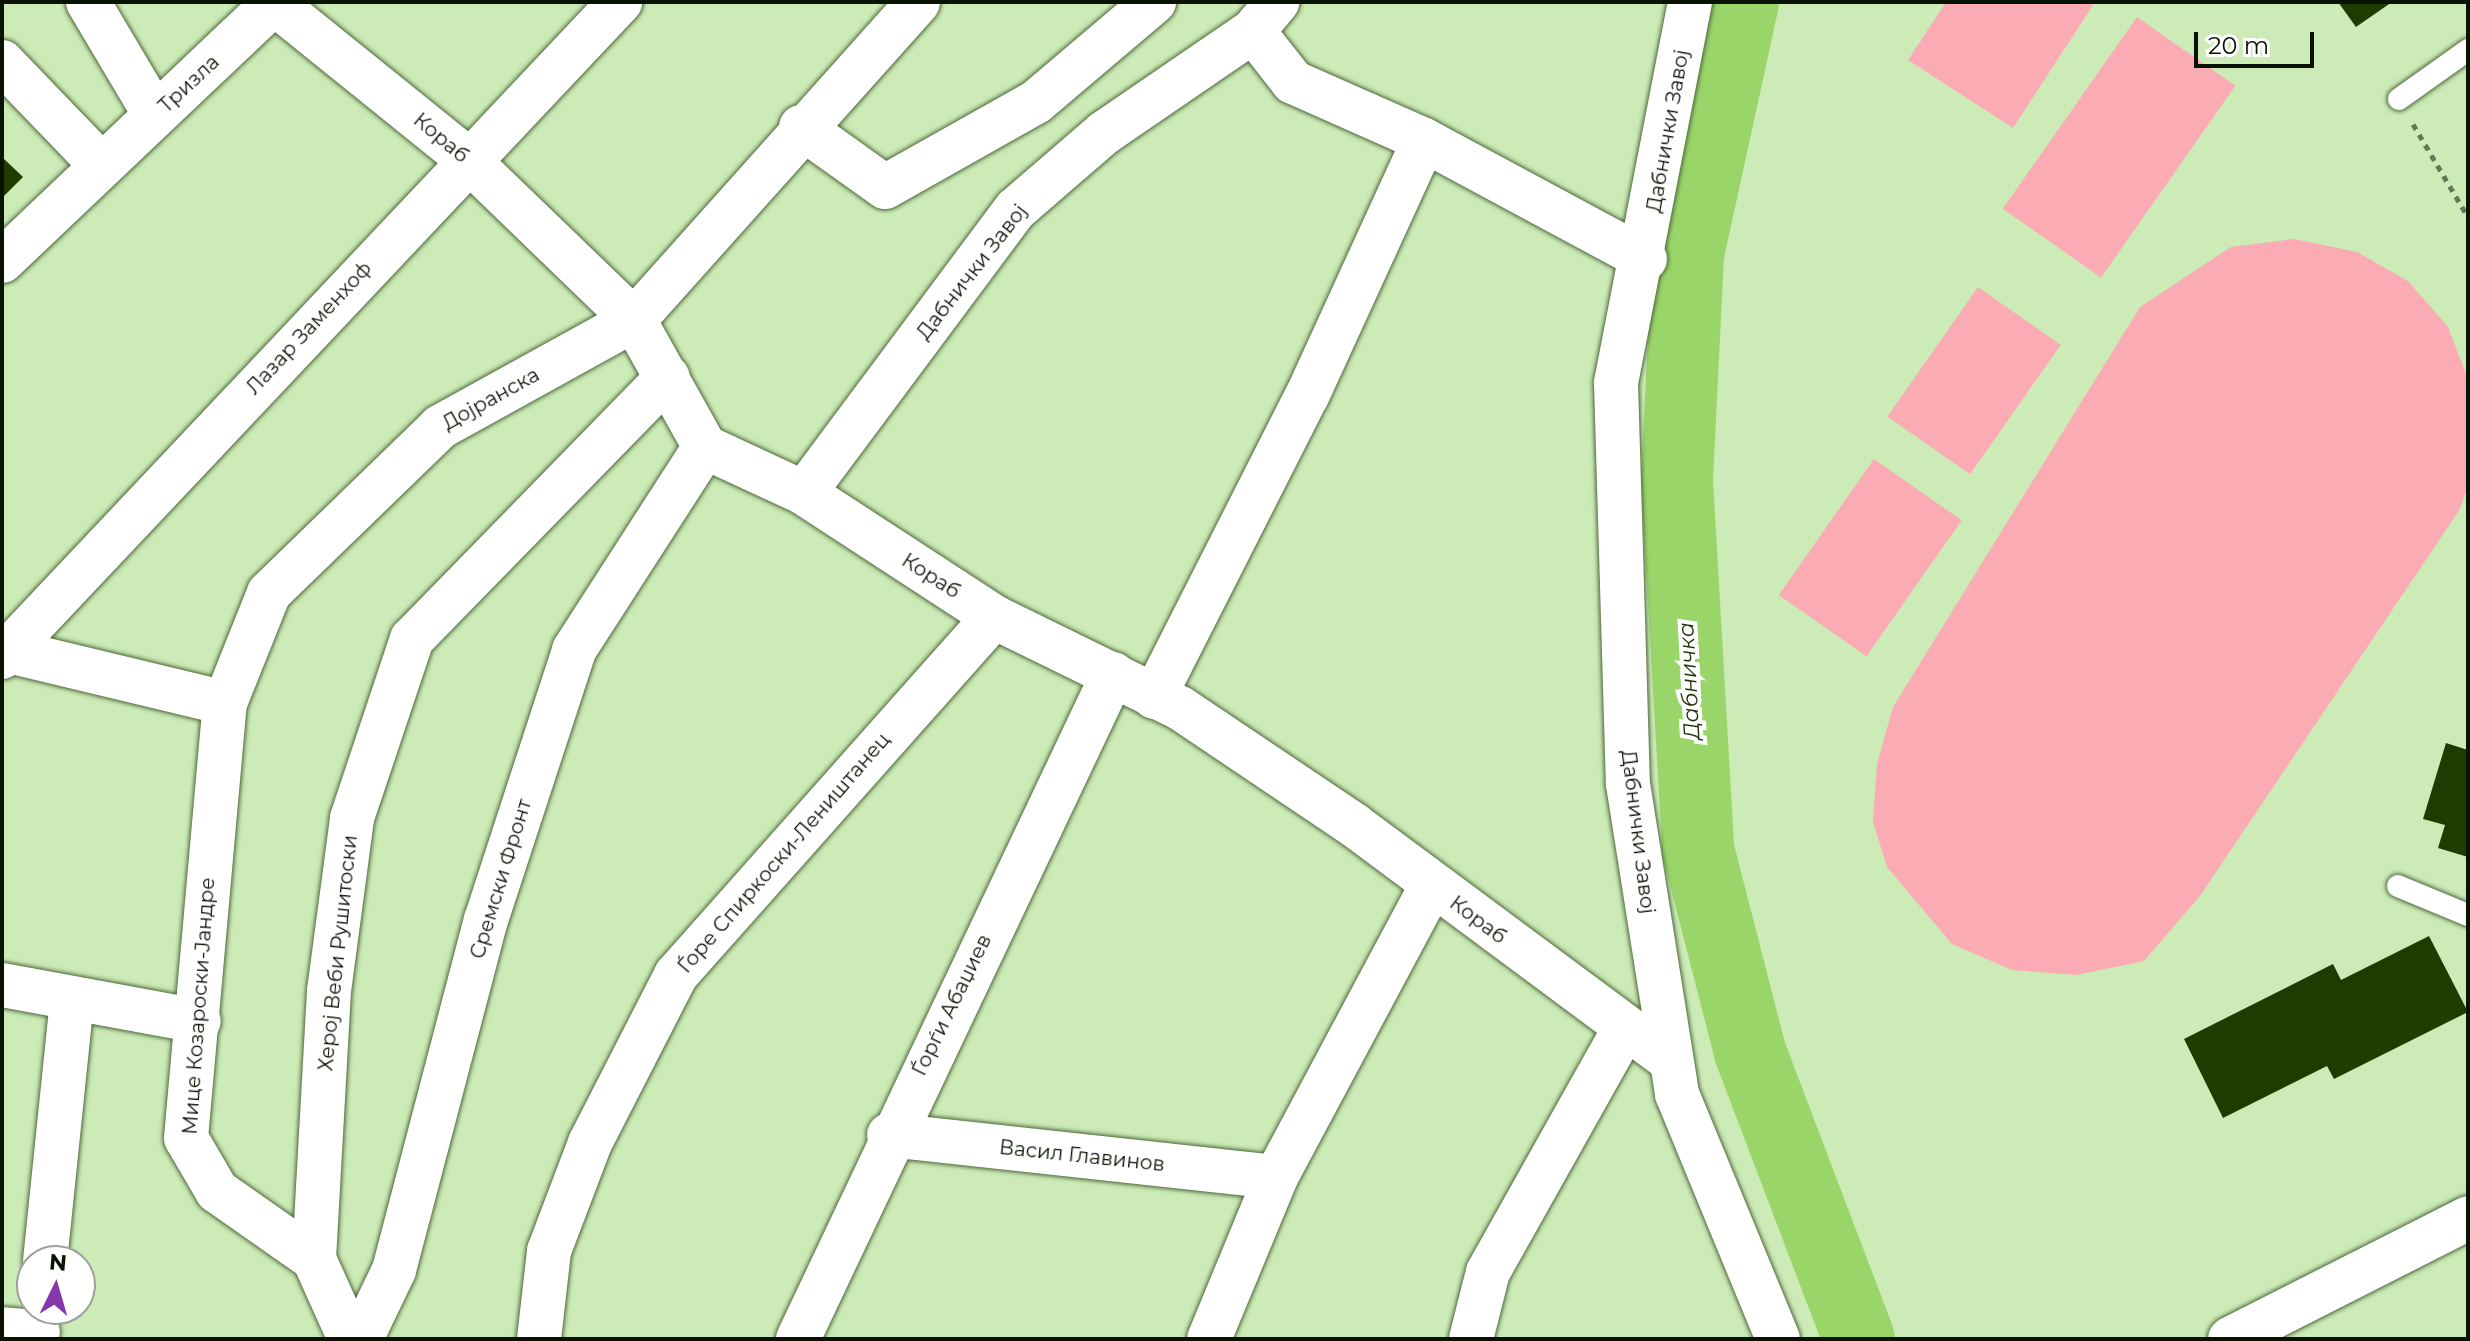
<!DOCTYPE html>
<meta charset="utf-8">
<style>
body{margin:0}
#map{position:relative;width:2470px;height:1341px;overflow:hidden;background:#ccebb7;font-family:Montserrat,sans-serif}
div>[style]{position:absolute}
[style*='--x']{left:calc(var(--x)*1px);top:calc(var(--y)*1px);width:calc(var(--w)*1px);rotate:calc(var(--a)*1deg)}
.green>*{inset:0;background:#fbabb3;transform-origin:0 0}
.river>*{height:72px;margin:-36px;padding:0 36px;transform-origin:36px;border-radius:36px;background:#9ad56a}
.building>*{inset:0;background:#1f3c00}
.path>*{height:5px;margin-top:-2.5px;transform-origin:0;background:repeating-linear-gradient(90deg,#647857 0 6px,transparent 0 12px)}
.roads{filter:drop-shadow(0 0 2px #4d6739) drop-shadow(0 0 2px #4d6739)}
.lane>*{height:22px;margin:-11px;padding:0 11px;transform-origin:11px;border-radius:11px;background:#fff}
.street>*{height:44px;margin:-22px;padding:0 22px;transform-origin:22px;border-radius:22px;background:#fff}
.secondary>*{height:44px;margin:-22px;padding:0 22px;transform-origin:22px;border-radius:22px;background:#fff}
span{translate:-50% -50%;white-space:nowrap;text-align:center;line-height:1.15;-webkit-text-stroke:8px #fff;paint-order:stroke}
.street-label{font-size:20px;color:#091303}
.water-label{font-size:22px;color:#1d3307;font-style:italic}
.frame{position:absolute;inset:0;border:4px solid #091303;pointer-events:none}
.north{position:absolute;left:16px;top:1245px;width:80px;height:80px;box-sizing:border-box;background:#fff;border:2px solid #9da19a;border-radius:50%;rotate:5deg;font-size:22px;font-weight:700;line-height:32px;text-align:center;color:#091303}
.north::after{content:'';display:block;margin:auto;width:28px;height:36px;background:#8438a9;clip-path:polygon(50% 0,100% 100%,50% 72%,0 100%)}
.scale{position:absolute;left:2194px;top:32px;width:120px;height:36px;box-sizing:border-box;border:4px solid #091303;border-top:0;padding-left:10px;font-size:24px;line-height:28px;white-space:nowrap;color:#091303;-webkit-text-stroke:6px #fff;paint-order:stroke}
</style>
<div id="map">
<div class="green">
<i style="clip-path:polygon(1946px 2px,2095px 2px,2013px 128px,1908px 60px)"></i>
<i style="left:2137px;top:17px;width:120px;height:234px;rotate:35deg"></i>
<i style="clip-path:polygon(2294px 239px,2357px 252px,2408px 281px,2448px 327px,2468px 379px,2468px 485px,2460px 509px,2200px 896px,2144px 961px,2076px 975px,2012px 970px,1952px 944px,1887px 867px,1873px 822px,1877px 764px,1893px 707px,2140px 307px,2231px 247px)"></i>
<i style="left:1978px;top:287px;width:101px;height:158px;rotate:35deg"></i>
<i style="left:1874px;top:459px;width:107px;height:166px;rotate:35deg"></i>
</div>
<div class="river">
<i style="--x:1743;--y:2;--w:259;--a:102.3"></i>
<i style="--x:1688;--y:255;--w:226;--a:92.8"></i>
<i style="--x:1677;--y:481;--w:369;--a:86.7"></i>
<i style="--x:1698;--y:849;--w:210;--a:75.6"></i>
<i style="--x:1750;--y:1052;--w:307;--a:69.2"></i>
</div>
<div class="building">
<i style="clip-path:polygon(2338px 2px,2392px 2px,2356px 27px)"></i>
<i style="clip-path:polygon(2px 157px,23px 177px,2px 198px)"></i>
<i style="clip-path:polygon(2446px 743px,2468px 750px,2468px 857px,2438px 848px,2445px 825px,2423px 819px)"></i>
<i style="clip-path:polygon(2429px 936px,2468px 1012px,2334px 1079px,2327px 1066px,2223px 1118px,2184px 1039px,2333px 964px,2341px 980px)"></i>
</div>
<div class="path">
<i style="--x:2413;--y:124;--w:108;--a:59.4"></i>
</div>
<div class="roads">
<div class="lane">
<i style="--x:2399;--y:99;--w:85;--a:-35.4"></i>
<i style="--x:2398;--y:886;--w:76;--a:22.5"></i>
</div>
<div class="street">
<i style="--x:88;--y:2;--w:131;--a:59.3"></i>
<i style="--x:1690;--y:2;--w:388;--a:101"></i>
<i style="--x:1616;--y:383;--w:401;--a:88.3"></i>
<i style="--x:1628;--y:784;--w:314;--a:81"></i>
<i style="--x:1677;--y:1094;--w:265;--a:67.6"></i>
<i style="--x:274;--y:3;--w:247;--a:38.9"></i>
<i style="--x:466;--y:158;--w:233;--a:44"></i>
<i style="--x:634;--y:320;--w:145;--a:60.8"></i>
<i style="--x:705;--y:447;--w:109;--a:24.9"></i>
<i style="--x:804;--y:493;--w:227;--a:33.1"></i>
<i style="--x:994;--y:617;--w:207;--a:26.1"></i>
<i style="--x:1180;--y:708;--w:210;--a:33.9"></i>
<i style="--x:1354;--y:825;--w:394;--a:36.6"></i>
<i style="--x:1253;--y:31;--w:65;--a:51.9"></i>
<i style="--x:1293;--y:82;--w:143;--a:23.9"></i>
<i style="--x:1424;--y:140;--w:251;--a:28.3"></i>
<i style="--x:2;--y:62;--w:144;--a:46.1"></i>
<i style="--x:801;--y:127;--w:103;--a:35.5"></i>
<i style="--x:885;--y:187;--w:173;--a:-29.4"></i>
<i style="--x:1036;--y:102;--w:155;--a:-40.3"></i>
<i style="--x:804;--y:493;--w:354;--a:-53.3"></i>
<i style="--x:1016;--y:209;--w:116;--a:-40.8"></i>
<i style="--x:1104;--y:133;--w:181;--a:-34.4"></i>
<i style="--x:1253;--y:31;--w:38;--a:-50"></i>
<i style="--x:9;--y:651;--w:222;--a:13.5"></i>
<i style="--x:2;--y:657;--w:901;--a:-46.66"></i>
<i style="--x:1154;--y:697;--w:338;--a:-63.1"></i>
<i style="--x:1307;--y:396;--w:281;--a:-65.4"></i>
<i style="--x:2;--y:985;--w:200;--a:10.4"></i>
<i style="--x:889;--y:1135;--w:389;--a:6.2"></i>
<i style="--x:314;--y:1259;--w:268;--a:-86.8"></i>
<i style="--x:329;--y:991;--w:175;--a:-82.4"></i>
<i style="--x:352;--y:818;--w:189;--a:-71.5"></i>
<i style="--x:412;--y:639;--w:366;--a:-45.7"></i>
<i style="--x:45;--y:1261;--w:262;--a:-84.1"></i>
<i style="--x:2;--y:1329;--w:36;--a:5"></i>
<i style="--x:350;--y:1339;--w:88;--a:-114.2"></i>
<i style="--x:314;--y:1259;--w:118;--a:-145"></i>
<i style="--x:217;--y:1191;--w:61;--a:-120.3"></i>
<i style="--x:186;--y:1138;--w:437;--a:-84.9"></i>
<i style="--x:225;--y:703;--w:118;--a:-68.2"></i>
<i style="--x:269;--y:593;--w:238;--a:-44.1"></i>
<i style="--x:440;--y:427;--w:222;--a:-28.9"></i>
<i style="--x:634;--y:320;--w:426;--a:-48.2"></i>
<i style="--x:361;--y:1339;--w:76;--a:-64.4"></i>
<i style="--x:394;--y:1270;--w:362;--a:-75.3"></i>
<i style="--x:486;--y:920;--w:284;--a:-71.9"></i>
<i style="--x:574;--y:650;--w:242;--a:-57.2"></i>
<i style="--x:539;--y:1339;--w:89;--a:-83.5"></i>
<i style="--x:549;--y:1251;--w:116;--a:-69.2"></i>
<i style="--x:590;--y:1143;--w:189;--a:-62.9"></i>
<i style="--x:676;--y:975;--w:479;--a:-48.4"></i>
<i style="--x:798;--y:1339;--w:736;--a:-64.65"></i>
<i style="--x:1209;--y:1339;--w:175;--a:-67.5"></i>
<i style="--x:1276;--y:1177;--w:331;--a:-61.9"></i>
<i style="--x:1471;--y:1339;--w:69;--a:-75.8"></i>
<i style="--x:1488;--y:1272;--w:278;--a:-60.7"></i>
</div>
<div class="secondary">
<i style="--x:2;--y:261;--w:376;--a:-43.5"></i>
<i style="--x:2230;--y:1339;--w:267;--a:-26.9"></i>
</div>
</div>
<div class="street-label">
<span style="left:189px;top:84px;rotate:-43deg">Тризла</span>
<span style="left:1668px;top:131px;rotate:-80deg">Дабнички Завој</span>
<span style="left:441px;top:138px;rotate:40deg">Кораб</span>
<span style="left:972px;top:272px;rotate:-52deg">Дабнички Завој</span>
<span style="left:309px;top:328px;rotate:-47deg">Лазар Заменхоф</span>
<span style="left:491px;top:399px;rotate:-29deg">Дојранска</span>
<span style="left:931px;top:576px;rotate:33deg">Кораб</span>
<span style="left:1638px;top:832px;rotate:83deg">Дабнички Завој</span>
<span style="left:784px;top:853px;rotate:-49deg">Ѓоре Спиркоски-Леништанец</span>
<span style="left:501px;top:879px;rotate:-73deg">Сремски Фронт</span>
<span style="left:1478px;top:920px;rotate:37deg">Кораб</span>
<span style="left:338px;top:953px;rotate:-84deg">Херој Веби Рушитоски</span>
<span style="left:952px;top:1005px;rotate:-64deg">Ѓорѓи Абаџиев</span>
<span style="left:199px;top:1006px;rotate:-86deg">Мице Козароски-Јандре</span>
<span style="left:1082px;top:1156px;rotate:6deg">Васил Главинов</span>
</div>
<div class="water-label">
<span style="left:1689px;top:681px;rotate:-93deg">Дабничка</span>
</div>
<div class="frame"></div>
<div class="north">N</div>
<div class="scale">20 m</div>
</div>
